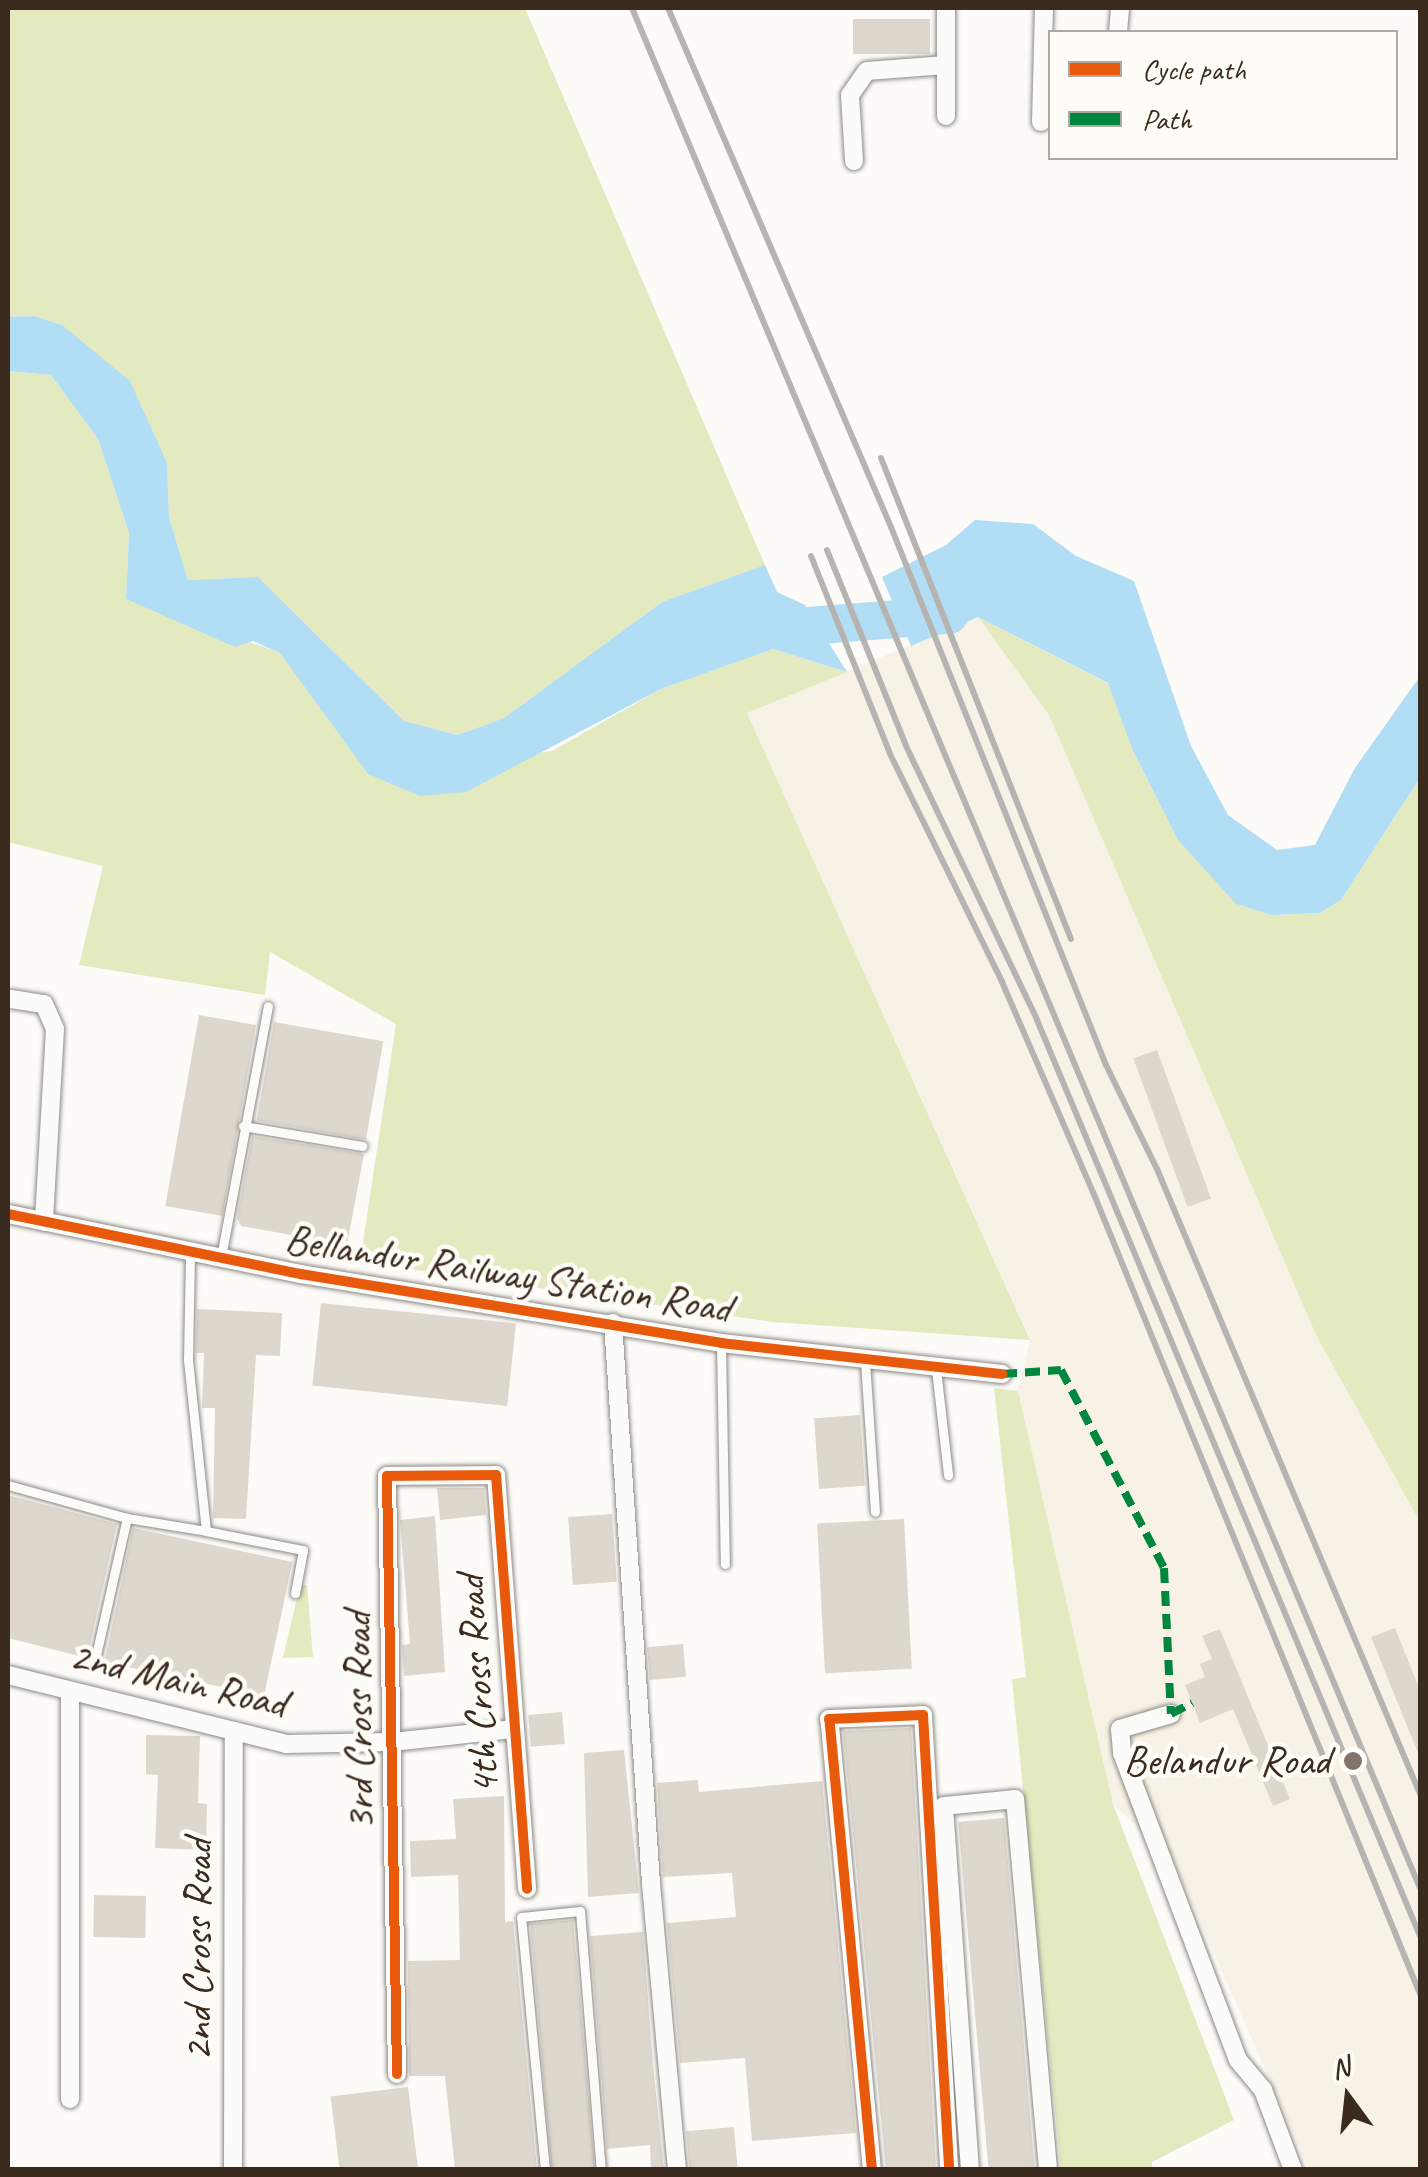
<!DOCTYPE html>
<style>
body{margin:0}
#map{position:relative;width:1428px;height:2177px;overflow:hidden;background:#fcfbf8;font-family:Caveat,sans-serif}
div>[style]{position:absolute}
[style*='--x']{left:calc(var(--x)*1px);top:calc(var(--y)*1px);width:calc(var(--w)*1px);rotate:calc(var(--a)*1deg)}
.built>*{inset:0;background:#f8f2e6}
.green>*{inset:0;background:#e3eabf}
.water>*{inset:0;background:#b1def4}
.river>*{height:38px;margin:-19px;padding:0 19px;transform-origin:19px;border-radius:19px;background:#b1def4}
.building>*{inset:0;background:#ded7cd;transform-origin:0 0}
.roads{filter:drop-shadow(0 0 2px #8d8985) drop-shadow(0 0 2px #8d8985)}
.lane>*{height:9px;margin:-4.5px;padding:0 4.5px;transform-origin:4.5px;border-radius:4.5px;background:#fbfbf9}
.street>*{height:18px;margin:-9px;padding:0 9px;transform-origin:9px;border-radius:9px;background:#fbfbf9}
.rail>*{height:6px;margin:-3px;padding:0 3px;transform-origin:3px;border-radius:3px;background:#b6b4b1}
.quiet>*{height:8px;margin-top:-4px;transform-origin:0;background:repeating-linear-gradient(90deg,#00873e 0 15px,transparent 0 23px)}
.cycleway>*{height:10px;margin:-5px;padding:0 5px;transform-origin:5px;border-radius:5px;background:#e8590c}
.dots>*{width:28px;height:28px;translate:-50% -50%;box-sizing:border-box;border:5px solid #fdfcf7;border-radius:50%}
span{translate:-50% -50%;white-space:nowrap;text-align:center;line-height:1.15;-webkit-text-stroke:9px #fdfcf7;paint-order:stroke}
.street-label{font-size:42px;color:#3b2a1e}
.poi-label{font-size:42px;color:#3b2a1e}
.right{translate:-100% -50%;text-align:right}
.frame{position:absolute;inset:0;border:10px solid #3b2a1e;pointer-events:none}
.legend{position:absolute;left:1048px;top:30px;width:350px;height:130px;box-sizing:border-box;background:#fdfcf7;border:2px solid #afa8a0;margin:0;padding:12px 18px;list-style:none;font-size:30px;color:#3b2a1e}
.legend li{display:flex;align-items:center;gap:20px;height:50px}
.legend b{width:50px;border:2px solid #afa8a0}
.north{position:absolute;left:1298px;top:2047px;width:100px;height:100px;-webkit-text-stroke:8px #fdfcf7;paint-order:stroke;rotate:345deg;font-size:28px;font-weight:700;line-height:40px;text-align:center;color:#3b2a1e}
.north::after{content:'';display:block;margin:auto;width:35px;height:45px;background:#3b2a1e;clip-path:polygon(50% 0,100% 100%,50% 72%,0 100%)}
</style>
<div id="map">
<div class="built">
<i style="clip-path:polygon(978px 617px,1049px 715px,1316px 1335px,1420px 1522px,1420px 2169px,1309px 2169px,1172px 1858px,1113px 1804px,1018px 1391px,1030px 1339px,747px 713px)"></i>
</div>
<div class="green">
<i style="clip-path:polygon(8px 8px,525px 8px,765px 565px,662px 602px,504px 718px,458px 735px,404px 721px,258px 577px,188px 580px,169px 517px,167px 463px,34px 316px,8px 317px)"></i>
<i style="clip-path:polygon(8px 371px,51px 375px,98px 439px,129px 533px,126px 599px,281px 653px,368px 774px,552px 751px,661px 689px,773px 649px,847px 672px,747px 713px,1030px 1340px,773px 1322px,360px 1262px,396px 1024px,270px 952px,265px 995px,79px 965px,103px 866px,8px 842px)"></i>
<i style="clip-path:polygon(978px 617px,1109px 684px,1133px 751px,1178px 840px,1237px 904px,1272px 915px,1320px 913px,1341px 900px,1420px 778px,1420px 1522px,1316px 1335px,1049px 715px)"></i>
<i style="clip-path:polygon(994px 1388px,1018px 1391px,1113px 1804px,1234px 2120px,1152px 2162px,1152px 2169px,1061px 2169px,1012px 1679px,1026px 1677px)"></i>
<i style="clip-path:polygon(300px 1585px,307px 1585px,313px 1657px,283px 1658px)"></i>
</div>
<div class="water">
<i style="clip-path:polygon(34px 316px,62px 325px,130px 381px,167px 463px,169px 517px,188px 580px,258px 577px,404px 721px,458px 735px,504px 718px,662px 602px,765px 565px,777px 592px,805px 605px,847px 672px,773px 649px,661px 689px,466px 792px,420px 796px,368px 774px,280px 653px,253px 641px,235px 647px,126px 599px,129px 533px,98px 439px,51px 375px,8px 371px,8px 317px)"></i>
<i style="clip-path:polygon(975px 520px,1033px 524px,1076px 556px,1134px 581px,1191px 746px,1228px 815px,1277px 850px,1315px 845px,1355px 768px,1420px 676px,1420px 778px,1341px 900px,1320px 913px,1272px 915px,1236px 904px,1178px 840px,1133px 751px,1108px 683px,978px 617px,911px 646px,882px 577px,946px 545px)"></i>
</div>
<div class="river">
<i style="--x:770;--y:629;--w:180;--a:-4.5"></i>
</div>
<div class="building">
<i style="left:853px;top:19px;width:77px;height:35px"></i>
<i style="left:199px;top:1015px;width:58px;height:194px;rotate:10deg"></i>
<i style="left:274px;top:1022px;width:111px;height:100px;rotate:10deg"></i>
<i style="left:1157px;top:1050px;width:158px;height:25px;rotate:70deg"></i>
<i style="clip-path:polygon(252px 1136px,364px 1154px,347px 1245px,241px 1226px,237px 1218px)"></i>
<i style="left:321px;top:1303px;width:196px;height:83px;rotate:6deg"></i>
<i style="clip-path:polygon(197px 1309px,282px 1313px,280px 1356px,256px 1355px,246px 1519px,213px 1518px,215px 1408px,202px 1408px,204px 1353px,196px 1353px)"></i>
<i style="left:860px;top:1415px;width:71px;height:46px;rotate:86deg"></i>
<i style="clip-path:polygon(437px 1488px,484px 1488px,486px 1515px,440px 1520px)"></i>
<i style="clip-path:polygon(8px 1495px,117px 1524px,87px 1658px,8px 1638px)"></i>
<i style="left:612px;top:1514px;width:68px;height:44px;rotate:86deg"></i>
<i style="clip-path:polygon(435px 1516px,445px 1672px,404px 1676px,402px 1645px,410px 1644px,400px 1520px)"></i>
<i style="left:904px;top:1519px;width:150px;height:87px;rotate:87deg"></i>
<i style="left:133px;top:1528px;width:163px;height:137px;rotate:12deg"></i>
<i style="clip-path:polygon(1395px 1628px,1420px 1690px,1420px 1758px,1371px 1637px)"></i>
<i style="clip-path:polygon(1220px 1629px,1290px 1799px,1273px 1806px,1233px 1709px,1200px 1723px,1185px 1685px,1205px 1677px,1200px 1664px,1212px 1659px,1202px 1636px)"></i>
<i style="left:683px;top:1644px;width:33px;height:36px;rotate:85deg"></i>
<i style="left:562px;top:1712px;width:32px;height:34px;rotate:85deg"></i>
<i style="clip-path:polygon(911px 1728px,936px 2170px,886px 2170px,843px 1731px)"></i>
<i style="clip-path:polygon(146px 1735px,200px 1736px,198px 1803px,207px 1804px,206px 1850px,155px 1848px,158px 1775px,146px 1774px)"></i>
<i style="clip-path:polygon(624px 1750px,639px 1893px,588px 1897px,584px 1753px)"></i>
<i style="clip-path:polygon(698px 1780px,699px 1792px,822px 1781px,856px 2133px,752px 2141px,745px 2058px,680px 2063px,667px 1923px,736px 1917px,732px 1873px,663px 1877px,657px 1783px)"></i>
<i style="clip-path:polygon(504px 1796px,505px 1922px,513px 1921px,537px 2170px,455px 2170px,445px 2076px,409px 2076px,408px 1961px,460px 1960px,458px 1875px,411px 1877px,410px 1841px,456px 1839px,453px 1799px)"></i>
<i style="left:1004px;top:1818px;width:353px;height:46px;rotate:85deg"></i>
<i style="left:94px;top:1895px;width:52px;height:42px;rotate:1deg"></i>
<i style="left:573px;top:1920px;width:251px;height:43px;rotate:85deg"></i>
<i style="clip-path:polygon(643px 1932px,653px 2065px,664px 2170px,651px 2170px,650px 2145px,607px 2149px,590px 1936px)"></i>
<i style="left:408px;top:2087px;width:84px;height:78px;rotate:83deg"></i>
<i style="left:734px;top:2127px;width:43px;height:48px;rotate:85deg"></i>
</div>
<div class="roads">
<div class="lane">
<i style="--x:243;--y:1126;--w:121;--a:9.5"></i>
<i style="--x:221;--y:1257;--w:255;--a:-79.4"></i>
<i style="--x:721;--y:1343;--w:221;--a:89"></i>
<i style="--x:865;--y:1361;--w:151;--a:86.2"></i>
<i style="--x:936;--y:1369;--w:107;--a:83.5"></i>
<i style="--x:8;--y:1485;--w:123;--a:15.5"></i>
<i style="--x:127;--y:1518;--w:80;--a:9.3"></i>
<i style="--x:206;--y:1531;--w:172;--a:-96"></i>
<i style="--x:188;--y:1360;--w:106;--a:-88.9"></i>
<i style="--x:206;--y:1531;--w:99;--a:11.1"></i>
<i style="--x:303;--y:1550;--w:44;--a:100.5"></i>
<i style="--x:94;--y:1664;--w:150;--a:-77.3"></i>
<i style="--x:545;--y:2170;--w:254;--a:-95.4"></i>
<i style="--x:521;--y:1917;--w:59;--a:-5.8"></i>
<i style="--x:580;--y:1911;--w:260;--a:85.4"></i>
</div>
<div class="street">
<i style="--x:946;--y:8;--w:108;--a:90"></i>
<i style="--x:1118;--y:32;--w:24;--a:-85"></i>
<i style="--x:1041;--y:122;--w:114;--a:-88.5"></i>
<i style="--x:854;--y:161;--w:66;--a:-93.5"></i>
<i style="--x:850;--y:95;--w:29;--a:-55"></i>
<i style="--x:867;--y:71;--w:79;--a:-4.3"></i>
<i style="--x:11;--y:999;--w:33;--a:9"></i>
<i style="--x:44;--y:1004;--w:27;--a:66"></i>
<i style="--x:55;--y:1029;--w:193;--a:93.3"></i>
<i style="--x:8;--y:1214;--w:299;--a:11.6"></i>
<i style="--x:301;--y:1274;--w:426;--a:9.3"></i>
<i style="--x:721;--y:1343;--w:283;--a:6.3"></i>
<i style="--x:613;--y:1323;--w:562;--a:86.12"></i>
<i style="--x:651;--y:1884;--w:287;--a:84.8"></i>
<i style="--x:8;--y:1675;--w:286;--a:13.9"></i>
<i style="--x:286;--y:1744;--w:106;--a:-1.1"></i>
<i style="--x:392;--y:1742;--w:122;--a:-6.1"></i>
<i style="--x:70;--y:1691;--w:408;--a:90"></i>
<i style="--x:1171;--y:1714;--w:53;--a:163.6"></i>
<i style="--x:1120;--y:1729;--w:24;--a:85"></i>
<i style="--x:1122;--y:1753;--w:328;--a:69.3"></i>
<i style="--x:1238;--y:2060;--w:39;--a:50"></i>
<i style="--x:1263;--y:2090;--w:85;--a:69.4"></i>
<i style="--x:397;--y:2074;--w:598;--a:-90.96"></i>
<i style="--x:387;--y:1476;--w:109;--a:-0.5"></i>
<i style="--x:496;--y:1475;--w:415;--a:85.7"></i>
<i style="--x:233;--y:2170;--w:439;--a:-89.9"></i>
<i style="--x:872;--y:2170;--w:453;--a:-95.4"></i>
<i style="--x:829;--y:1719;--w:94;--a:-2.4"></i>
<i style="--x:923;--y:1715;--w:456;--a:86.7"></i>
<i style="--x:970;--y:2170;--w:365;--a:-94.1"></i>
<i style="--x:944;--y:1806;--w:71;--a:-5.6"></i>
<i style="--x:1015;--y:1799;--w:372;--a:84.9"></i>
</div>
</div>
<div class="rail">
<i style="--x:632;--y:8;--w:2038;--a:67.26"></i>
<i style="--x:668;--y:8;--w:565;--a:66.75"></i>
<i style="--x:891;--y:527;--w:579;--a:68.22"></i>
<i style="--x:1106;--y:1065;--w:116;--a:63.9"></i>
<i style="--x:1157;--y:1169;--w:678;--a:67.18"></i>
<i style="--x:881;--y:458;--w:517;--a:68.45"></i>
<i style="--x:827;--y:550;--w:211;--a:68"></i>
<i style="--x:906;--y:746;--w:304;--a:64.4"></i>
<i style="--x:1037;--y:1020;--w:993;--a:67.31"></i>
<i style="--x:811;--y:556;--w:213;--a:68.2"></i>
<i style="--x:890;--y:754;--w:254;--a:63.8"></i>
<i style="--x:1002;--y:982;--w:229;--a:66.6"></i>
<i style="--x:1093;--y:1192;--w:866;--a:67.82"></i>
</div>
<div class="quiet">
<i style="--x:1002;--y:1374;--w:59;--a:-3.9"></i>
<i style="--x:1061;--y:1370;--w:223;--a:62.5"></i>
<i style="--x:1164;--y:1568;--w:146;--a:87.3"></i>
<i style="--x:1171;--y:1714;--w:24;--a:-28"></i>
</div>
<div class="cycleway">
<i style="--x:8;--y:1214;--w:299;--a:11.6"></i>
<i style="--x:301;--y:1274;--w:426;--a:9.3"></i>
<i style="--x:721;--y:1343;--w:283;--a:6.3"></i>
<i style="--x:397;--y:2074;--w:598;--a:-90.96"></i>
<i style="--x:387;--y:1476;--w:109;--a:-0.5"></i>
<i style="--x:496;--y:1475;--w:415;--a:85.7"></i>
<i style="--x:872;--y:2170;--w:453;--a:-95.4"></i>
<i style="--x:829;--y:1719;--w:94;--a:-2.4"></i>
<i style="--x:923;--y:1715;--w:456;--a:86.7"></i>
</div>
<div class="dots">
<i style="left:1353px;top:1761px;background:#7f736a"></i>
</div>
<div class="street-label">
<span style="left:508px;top:1274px;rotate:9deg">Bellandur Railway Station Road</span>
<span style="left:178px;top:1680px;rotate:13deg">2nd Main Road</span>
<span style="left:478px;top:1685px;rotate:-94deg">4th Cross Road</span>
<span style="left:359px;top:1721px;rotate:-91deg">3rd Cross Road</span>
<span style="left:198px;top:1950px;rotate:-90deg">2nd Cross Road</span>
</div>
<div class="poi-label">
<span class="right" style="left:1330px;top:1761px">Belandur Road</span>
</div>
<div class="frame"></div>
<ul class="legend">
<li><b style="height:12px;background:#e8590c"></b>Cycle path</li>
<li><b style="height:12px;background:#00873e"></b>Path</li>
</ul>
<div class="north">N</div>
</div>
